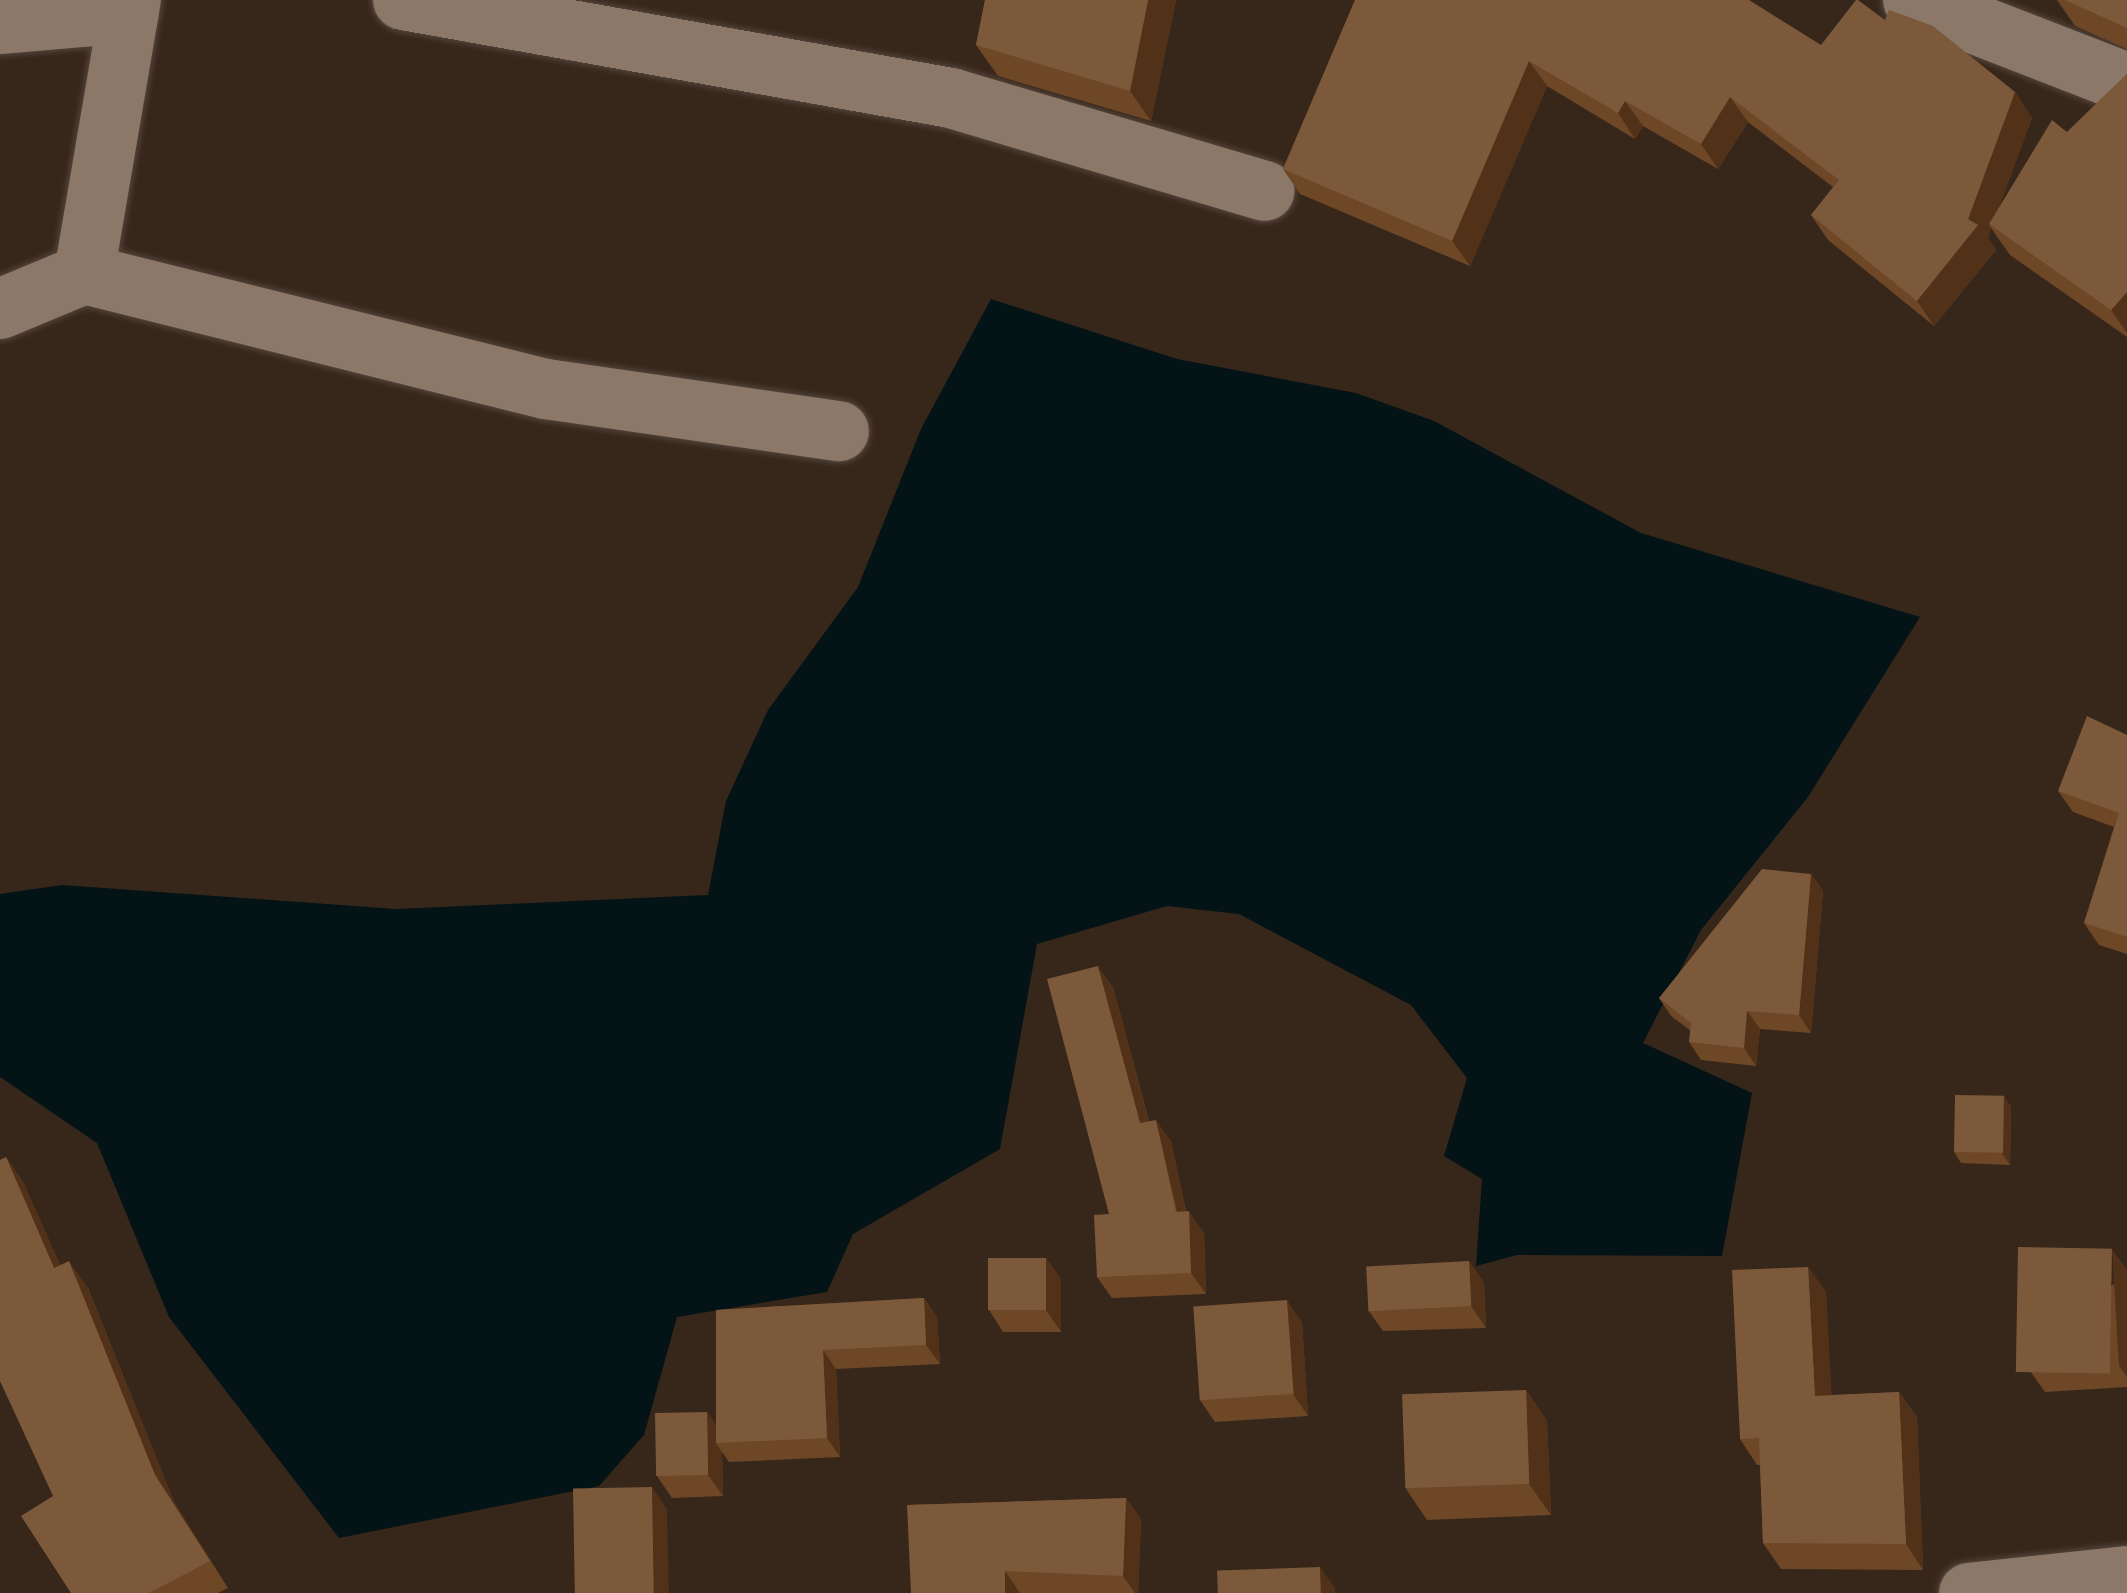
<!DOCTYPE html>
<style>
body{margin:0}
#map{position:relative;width:2127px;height:1593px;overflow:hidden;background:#37261a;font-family:Bitter,serif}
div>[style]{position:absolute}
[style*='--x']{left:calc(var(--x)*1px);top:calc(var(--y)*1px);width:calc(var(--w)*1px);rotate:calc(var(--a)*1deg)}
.water>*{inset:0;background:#031316}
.roads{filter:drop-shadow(0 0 3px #53453b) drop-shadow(0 0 3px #53453b)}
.street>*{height:60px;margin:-30px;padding:0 30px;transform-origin:30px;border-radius:30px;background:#8c7869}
.wall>*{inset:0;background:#6e4727}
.shaded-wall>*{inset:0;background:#513219}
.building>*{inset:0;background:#7d593b;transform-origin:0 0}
span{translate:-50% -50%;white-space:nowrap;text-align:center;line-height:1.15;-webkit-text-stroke:10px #37261a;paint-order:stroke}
</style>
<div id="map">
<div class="water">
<i style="clip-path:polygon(991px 299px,1177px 359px,1356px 393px,1434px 421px,1641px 533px,1920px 617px,1808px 797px,1701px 930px,1643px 1043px,1752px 1093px,1722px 1256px,1517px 1255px,1476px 1266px,1482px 1179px,1444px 1156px,1467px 1078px,1411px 1005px,1239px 914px,1167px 906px,1037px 944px,1000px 1149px,853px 1234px,827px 1292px,677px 1317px,644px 1435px,599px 1486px,339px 1538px,169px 1317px,97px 1143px,0 1077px,0 894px,62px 885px,396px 909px,708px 895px,726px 801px,768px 710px,858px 587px,921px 429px)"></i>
</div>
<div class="roads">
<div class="street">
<i style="--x:403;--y:0;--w:557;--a:10.14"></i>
<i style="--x:951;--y:98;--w:327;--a:16.5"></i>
<i style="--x:1913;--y:0;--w:230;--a:21.2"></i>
<i style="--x:0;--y:24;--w:129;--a:-4.9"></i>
<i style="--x:84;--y:274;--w:476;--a:14"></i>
<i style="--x:546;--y:389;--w:296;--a:8.2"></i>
<i style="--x:0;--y:309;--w:91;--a:-22.6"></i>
<i style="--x:84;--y:274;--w:278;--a:-80.3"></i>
<i style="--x:1969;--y:1593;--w:159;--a:-6.1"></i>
</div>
</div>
<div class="wall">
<i style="clip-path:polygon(985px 0,1176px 0,1151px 121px,998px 76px,976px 45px)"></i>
<i style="clip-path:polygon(1355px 0,1821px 45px,1885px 20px,2015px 92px,2032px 118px,1999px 207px,2067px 132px,2127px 74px,2127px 337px,2010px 255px,1991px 228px,1988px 238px,1996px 250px,1934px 326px,1828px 240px,1811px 215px,1833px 187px,1748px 122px,1718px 169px,1643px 126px,1635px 139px,1547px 86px,1470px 266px,1300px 194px,1283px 169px)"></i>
<i style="clip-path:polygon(2057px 0,2127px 0,2127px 49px,2075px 26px)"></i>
<i style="clip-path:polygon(2127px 735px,2127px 954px,2099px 945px,2084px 923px,2114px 827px,2073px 812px,2058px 791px)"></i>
<i style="clip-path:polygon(1811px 874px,1823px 891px,1811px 1033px,1760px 1029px,1756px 1066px,1701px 1060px,1689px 1042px,1691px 1031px,1671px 1016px,1659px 998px)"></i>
<i style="clip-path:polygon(1113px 987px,1149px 1121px,1171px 1141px,1186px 1211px,1204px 1233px,1206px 1294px,1112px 1298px,1097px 1277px,1109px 1214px)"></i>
<i style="clip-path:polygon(2011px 1106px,2010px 1165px,1961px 1163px,1954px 1152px)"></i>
<i style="clip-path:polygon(6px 1157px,24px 1184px,60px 1265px,88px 1288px,174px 1502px,228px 1588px,218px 1593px,71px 1593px,53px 1496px)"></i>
<i style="clip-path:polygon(1046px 1258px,1061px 1279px,1061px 1332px,1003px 1332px,989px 1310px)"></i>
<i style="clip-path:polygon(1469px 1261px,1484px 1283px,1486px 1328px,1383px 1331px,1368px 1310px)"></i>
<i style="clip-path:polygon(1808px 1267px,1826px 1292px,1831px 1395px,1899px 1392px,1917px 1417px,1923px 1570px,1781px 1569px,1763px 1543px,1760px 1465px,1757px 1465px,1740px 1439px)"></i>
<i style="clip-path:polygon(2127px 1270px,2127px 1387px,2045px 1392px,2030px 1371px)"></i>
<i style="clip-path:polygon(924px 1298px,937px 1317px,940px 1364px,836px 1369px,840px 1457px,729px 1462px,722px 1452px,723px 1496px,672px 1498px,657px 1476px,707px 1412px,716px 1426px,716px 1310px)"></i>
<i style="clip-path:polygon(1302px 1322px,1308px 1416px,1215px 1422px,1200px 1400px)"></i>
<i style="clip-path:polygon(1526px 1390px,1547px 1421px,1551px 1515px,1427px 1520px,1406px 1489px)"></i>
<i style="clip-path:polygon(1126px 1498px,1141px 1519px,1138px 1593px,1020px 1593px,907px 1505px)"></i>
</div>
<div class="shaded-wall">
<i style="clip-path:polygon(1148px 0,1176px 0,1151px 121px,1130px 91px)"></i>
<i style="clip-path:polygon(1529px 61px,1547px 86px,1470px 266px,1452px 241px)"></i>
<i style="clip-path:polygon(2015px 92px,2032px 118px,1992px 226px,1989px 224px,1991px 228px,1988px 238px,1996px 250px,1934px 326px,1917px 301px,1968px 219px)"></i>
<i style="clip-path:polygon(1730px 97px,1748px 122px,1718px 169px,1701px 144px)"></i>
<i style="clip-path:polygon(1625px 101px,1643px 126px,1635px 139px,1618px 113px)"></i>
<i style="clip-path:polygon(2127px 292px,2127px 333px,2111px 310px)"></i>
<i style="clip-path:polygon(1811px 874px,1823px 891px,1811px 1033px,1799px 1015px)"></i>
<i style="clip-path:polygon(1098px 966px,1113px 987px,1155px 1145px,1140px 1123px)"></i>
<i style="clip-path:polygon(1747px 1011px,1760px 1029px,1756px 1066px,1744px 1048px)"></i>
<i style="clip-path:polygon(2004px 1096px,2011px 1106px,2010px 1165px,2002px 1154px)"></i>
<i style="clip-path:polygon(1156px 1120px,1171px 1141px,1189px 1227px,1189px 1211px,1204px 1233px,1206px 1294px,1191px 1273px)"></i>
<i style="clip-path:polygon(6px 1157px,24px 1184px,73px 1294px,54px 1268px)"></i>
<i style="clip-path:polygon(2112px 1249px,2127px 1270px,2127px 1377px,2119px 1366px)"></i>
<i style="clip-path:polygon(1046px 1258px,1061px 1279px,1061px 1332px,1046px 1310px)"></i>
<i style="clip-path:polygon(69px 1261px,88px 1288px,174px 1502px,228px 1588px,155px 1475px)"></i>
<i style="clip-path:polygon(1469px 1261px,1484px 1283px,1486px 1328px,1471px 1306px)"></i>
<i style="clip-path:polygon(1808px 1267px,1826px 1292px,1833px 1421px,1815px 1396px)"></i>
<i style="clip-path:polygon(924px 1298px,937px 1317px,940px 1364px,926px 1345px)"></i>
<i style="clip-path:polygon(1287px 1300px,1302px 1322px,1308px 1416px,1293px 1394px)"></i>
<i style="clip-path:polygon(823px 1350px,836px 1369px,840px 1457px,827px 1438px)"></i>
<i style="clip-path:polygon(1526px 1390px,1547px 1421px,1551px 1515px,1529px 1484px)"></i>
<i style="clip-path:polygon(1899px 1392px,1917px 1417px,1923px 1570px,1906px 1544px)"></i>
<i style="clip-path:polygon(707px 1412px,722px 1433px,716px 1443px,722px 1452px,723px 1496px,708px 1475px)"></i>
<i style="clip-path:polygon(652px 1487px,667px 1509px,669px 1593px,654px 1593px)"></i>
<i style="clip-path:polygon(1126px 1498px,1141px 1519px,1138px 1593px,1135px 1593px,1123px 1576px)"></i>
<i style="clip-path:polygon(1320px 1567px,1335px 1588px,1335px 1593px,1321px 1593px)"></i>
<i style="clip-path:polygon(1005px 1571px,1020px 1593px,1005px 1593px)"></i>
</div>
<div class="building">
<i style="clip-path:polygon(985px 0,1148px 0,1130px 91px,976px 45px)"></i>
<i style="clip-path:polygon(1355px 0,1749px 0,1821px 45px,1856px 0,1858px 0,1885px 20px,1889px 10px,1933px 26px,2015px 92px,1968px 219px,1978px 225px,1917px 301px,1811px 215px,1839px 180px,1730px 97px,1701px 144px,1625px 101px,1618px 113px,1529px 61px,1452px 241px,1283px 169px)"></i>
<i style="clip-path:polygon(2065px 0,2127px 0,2127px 28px)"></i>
<i style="clip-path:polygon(2127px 74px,2127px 292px,2111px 310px,1989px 224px,2052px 120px,2067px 132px)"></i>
<i style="clip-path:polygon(2087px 716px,2127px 735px,2127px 937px,2084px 923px,2119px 813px,2058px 791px)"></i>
<i style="clip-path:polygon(1762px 869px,1811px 874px,1799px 1015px,1747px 1011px,1744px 1048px,1689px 1042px,1691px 1023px,1659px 998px)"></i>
<i style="clip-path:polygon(1098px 966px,1140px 1123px,1156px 1120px,1176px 1212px,1189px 1211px,1191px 1273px,1097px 1277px,1094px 1215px,1109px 1214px,1047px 979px)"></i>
<i style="left:1955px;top:1095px;width:49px;height:57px;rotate:1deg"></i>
<i style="clip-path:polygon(6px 1157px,54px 1268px,69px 1261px,155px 1475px,210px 1561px,149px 1593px,71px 1593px,21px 1516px,53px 1496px,0 1381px,0 1160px)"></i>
<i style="left:2018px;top:1247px;width:94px;height:125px;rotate:1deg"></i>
<i style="left:1046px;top:1258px;width:52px;height:58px;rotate:90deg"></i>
<i style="left:1469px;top:1261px;width:45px;height:103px;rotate:87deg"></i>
<i style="clip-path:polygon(1808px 1267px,1815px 1396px,1899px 1392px,1906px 1544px,1763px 1543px,1759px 1438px,1740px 1439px,1732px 1270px)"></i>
<i style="clip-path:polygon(924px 1298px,926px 1345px,823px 1350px,827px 1438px,716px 1443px,716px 1310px)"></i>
<i style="left:1287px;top:1300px;width:94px;height:94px;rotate:86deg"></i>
<i style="left:1526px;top:1390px;width:94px;height:124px;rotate:88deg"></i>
<i style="left:707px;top:1412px;width:63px;height:52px;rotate:89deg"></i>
<i style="left:652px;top:1487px;width:106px;height:79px;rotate:89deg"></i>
<i style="clip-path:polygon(1126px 1498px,1123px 1576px,1005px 1571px,1005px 1593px,911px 1593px,907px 1505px)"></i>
<i style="left:1320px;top:1567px;width:26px;height:103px;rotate:88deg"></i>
</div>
</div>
